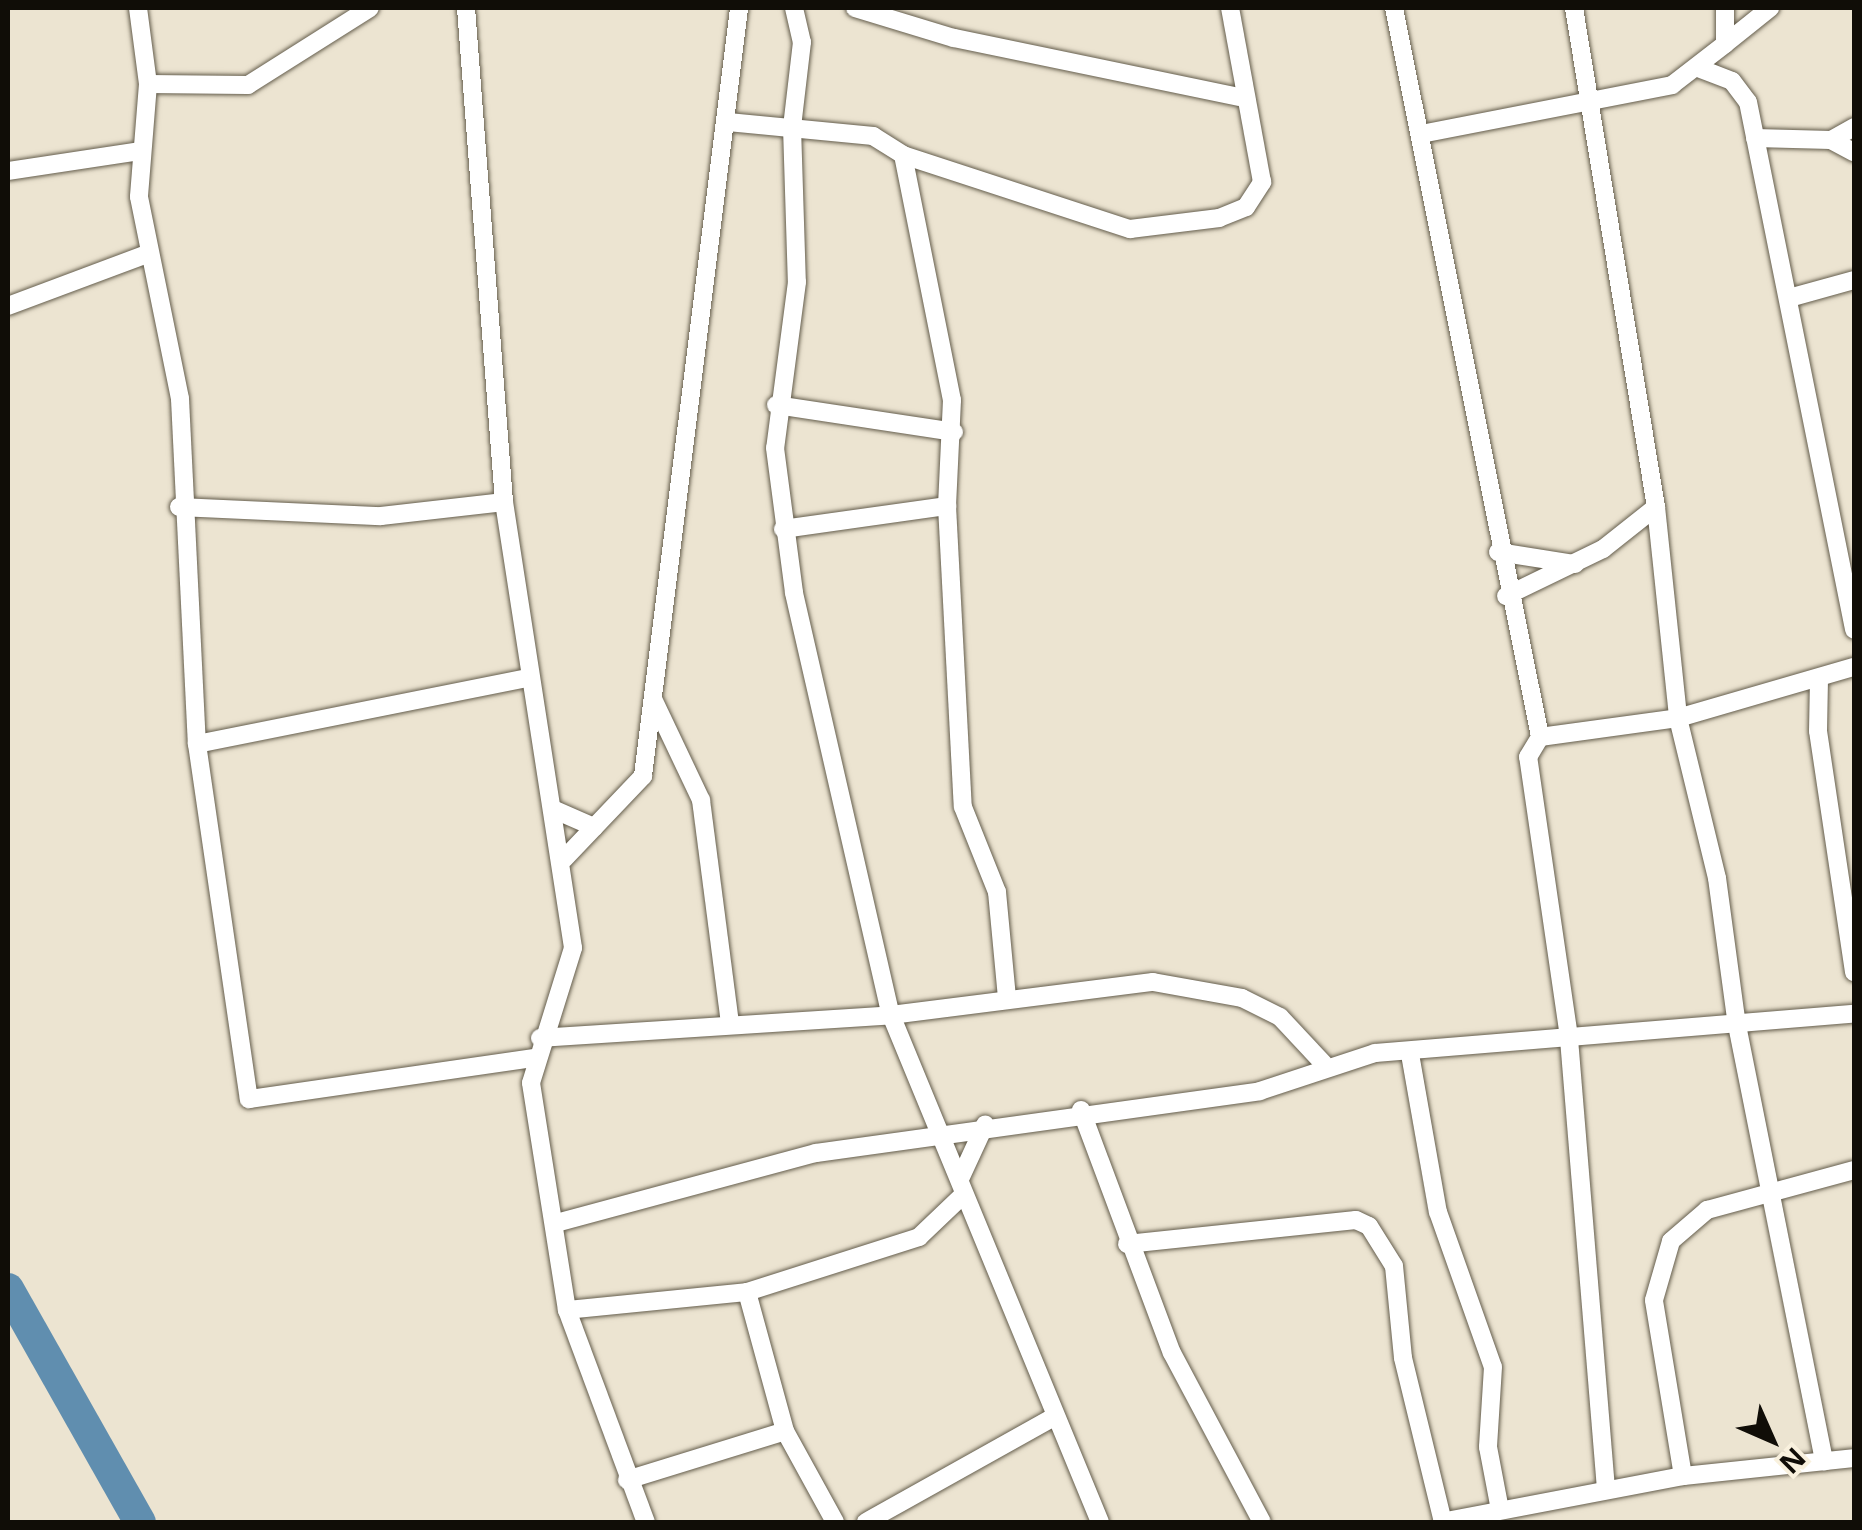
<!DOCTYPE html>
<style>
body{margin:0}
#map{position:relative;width:1862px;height:1530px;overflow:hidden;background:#ece4d1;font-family:"Open Sans",sans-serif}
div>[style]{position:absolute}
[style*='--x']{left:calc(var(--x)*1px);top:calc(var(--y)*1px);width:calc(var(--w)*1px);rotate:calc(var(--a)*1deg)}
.river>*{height:32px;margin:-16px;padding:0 16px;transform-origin:16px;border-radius:16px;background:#608eaf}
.roads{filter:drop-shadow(0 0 2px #645d4c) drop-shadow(0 0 2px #645d4c)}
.street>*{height:18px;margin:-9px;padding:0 9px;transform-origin:9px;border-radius:9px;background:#fff}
span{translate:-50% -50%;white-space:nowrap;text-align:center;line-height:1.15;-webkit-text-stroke:9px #f9f1de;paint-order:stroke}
.frame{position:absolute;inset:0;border:10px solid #100d07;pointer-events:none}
.north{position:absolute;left:1722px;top:1390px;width:100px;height:100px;-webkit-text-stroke:8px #f9f1de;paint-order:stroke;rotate:135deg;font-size:28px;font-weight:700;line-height:40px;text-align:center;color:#100d07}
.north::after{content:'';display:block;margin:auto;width:35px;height:45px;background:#100d07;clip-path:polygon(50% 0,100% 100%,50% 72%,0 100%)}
</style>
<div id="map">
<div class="river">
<i style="--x:8;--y:1289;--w:268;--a:60.5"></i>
</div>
<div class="roads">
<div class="street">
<i style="--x:138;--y:8;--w:77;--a:82.5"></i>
<i style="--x:148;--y:84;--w:113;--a:94.6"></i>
<i style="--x:139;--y:197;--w:206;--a:78.5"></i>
<i style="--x:180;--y:399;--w:345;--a:87.2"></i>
<i style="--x:197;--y:744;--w:359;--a:81.7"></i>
<i style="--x:249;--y:1099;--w:288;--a:-8.2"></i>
<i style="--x:466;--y:8;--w:495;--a:85.6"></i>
<i style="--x:504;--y:502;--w:451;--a:81.2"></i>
<i style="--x:573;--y:948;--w:141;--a:107.3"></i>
<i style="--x:531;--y:1083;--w:230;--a:81"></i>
<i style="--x:567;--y:1310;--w:226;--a:69.6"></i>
<i style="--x:794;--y:8;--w:35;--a:77"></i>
<i style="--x:802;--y:42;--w:86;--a:96.7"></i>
<i style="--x:792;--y:127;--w:155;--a:88.2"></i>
<i style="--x:797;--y:282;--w:167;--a:97.5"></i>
<i style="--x:775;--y:448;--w:146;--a:82.5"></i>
<i style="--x:794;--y:593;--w:433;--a:77.1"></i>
<i style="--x:891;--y:1015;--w:548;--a:67.6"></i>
<i style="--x:855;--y:8;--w:103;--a:16.9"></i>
<i style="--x:954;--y:38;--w:292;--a:11.7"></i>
<i style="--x:1394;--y:8;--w:743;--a:78.67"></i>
<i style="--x:1574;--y:8;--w:506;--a:80.67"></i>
<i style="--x:1656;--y:507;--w:212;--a:84"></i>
<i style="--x:1678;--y:718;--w:165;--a:76.3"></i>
<i style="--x:1717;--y:878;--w:148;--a:82.3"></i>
<i style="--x:1737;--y:1025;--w:445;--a:78.7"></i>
<i style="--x:1725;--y:44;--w:58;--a:-38.7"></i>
<i style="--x:1701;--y:69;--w:33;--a:21"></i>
<i style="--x:1732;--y:81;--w:26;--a:53"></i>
<i style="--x:1748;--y:102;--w:538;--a:78.63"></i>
<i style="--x:148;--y:84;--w:100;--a:0.6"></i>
<i style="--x:248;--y:85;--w:144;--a:-32.3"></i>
<i style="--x:728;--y:122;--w:146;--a:5.5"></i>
<i style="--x:873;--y:136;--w:36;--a:32"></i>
<i style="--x:903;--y:155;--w:239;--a:18.1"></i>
<i style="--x:1130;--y:229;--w:90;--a:-7"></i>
<i style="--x:1219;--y:218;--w:29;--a:-22"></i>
<i style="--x:1246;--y:207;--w:30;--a:-57"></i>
<i style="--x:1262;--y:182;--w:177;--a:-100.4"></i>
<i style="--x:1421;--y:134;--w:256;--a:-11"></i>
<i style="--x:1672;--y:85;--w:67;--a:-37.7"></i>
<i style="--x:1725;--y:44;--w:36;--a:-90"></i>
<i style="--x:1755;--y:138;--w:76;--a:1.5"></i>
<i style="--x:1831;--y:140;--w:26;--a:28"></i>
<i style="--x:1831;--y:140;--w:26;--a:-29"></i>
<i style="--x:903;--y:155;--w:250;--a:78.7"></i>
<i style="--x:952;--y:400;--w:106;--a:92.7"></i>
<i style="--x:947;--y:506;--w:301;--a:87"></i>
<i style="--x:963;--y:807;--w:92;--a:68.2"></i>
<i style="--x:997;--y:892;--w:105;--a:84.6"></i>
<i style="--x:8;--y:171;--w:134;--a:-8.6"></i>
<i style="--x:1789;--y:298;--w:67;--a:-15.5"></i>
<i style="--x:8;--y:306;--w:148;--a:-20.5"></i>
<i style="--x:776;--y:405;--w:180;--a:8.6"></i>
<i style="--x:179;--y:507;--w:202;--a:2.6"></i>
<i style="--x:381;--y:516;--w:124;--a:-6.5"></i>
<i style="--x:783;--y:529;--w:166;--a:-8"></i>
<i style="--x:1498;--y:552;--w:78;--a:8.9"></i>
<i style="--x:1506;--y:596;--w:108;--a:-25.9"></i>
<i style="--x:1603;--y:549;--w:68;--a:-38.4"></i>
<i style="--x:1819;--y:679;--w:52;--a:91.1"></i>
<i style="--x:1818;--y:731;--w:244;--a:81.5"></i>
<i style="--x:654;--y:701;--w:110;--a:64.6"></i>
<i style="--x:701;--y:800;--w:224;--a:82.6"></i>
<i style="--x:197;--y:744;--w:338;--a:-11.3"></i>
<i style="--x:555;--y:810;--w:43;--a:23.6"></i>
<i style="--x:564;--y:859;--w:115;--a:-46.4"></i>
<i style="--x:643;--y:776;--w:774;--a:-82.87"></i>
<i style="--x:540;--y:1038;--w:352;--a:-3.7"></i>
<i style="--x:891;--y:1015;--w:264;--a:-7.2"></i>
<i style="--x:1153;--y:982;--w:90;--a:10.2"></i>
<i style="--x:1242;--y:998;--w:42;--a:26.6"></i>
<i style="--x:1280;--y:1017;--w:64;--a:46.9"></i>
<i style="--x:1410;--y:1054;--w:160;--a:80"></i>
<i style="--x:1438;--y:1212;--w:164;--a:70.5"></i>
<i style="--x:1493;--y:1367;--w:80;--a:93.6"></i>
<i style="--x:1488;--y:1447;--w:64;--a:79.2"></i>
<i style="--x:1081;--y:1110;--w:259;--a:69.5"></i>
<i style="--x:1172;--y:1353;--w:191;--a:62"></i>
<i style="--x:960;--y:1179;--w:60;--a:-65.2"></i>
<i style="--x:556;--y:1223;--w:269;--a:-15.1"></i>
<i style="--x:816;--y:1153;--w:448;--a:-7.9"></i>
<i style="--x:1260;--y:1091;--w:121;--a:-18.3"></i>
<i style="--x:1375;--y:1053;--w:481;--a:-4.7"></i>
<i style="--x:1127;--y:1244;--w:230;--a:-6"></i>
<i style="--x:1356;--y:1220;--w:14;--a:25"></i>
<i style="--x:1369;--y:1226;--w:47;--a:58"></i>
<i style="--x:1394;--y:1266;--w:92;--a:84.4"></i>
<i style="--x:1403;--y:1358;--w:169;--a:76.3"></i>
<i style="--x:747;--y:1292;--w:144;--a:74.7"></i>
<i style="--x:785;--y:1431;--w:104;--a:61.2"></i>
<i style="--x:567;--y:1310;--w:181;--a:-5.7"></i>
<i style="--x:747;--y:1292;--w:181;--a:-17.7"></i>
<i style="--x:919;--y:1237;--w:62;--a:-43.7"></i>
<i style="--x:1683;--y:1476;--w:178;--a:-99.4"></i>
<i style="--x:1654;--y:1300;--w:61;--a:-73.9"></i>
<i style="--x:1671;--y:1241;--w:48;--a:-40.7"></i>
<i style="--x:1707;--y:1210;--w:152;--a:-15.2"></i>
<i style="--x:627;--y:1480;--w:165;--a:-17.2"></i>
<i style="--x:1606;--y:1489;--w:454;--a:-94.7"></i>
<i style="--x:1569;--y:1037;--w:283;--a:-98.3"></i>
<i style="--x:1528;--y:757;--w:23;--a:-59"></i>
<i style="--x:1540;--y:737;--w:139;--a:-7.8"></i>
<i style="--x:1678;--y:718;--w:183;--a:-16.2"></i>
<i style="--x:866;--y:1522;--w:215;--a:-29.2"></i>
<i style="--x:1442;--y:1522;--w:245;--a:-10.8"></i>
<i style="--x:1683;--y:1476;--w:172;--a:-6"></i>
</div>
</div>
<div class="frame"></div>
<div class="north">N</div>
</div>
